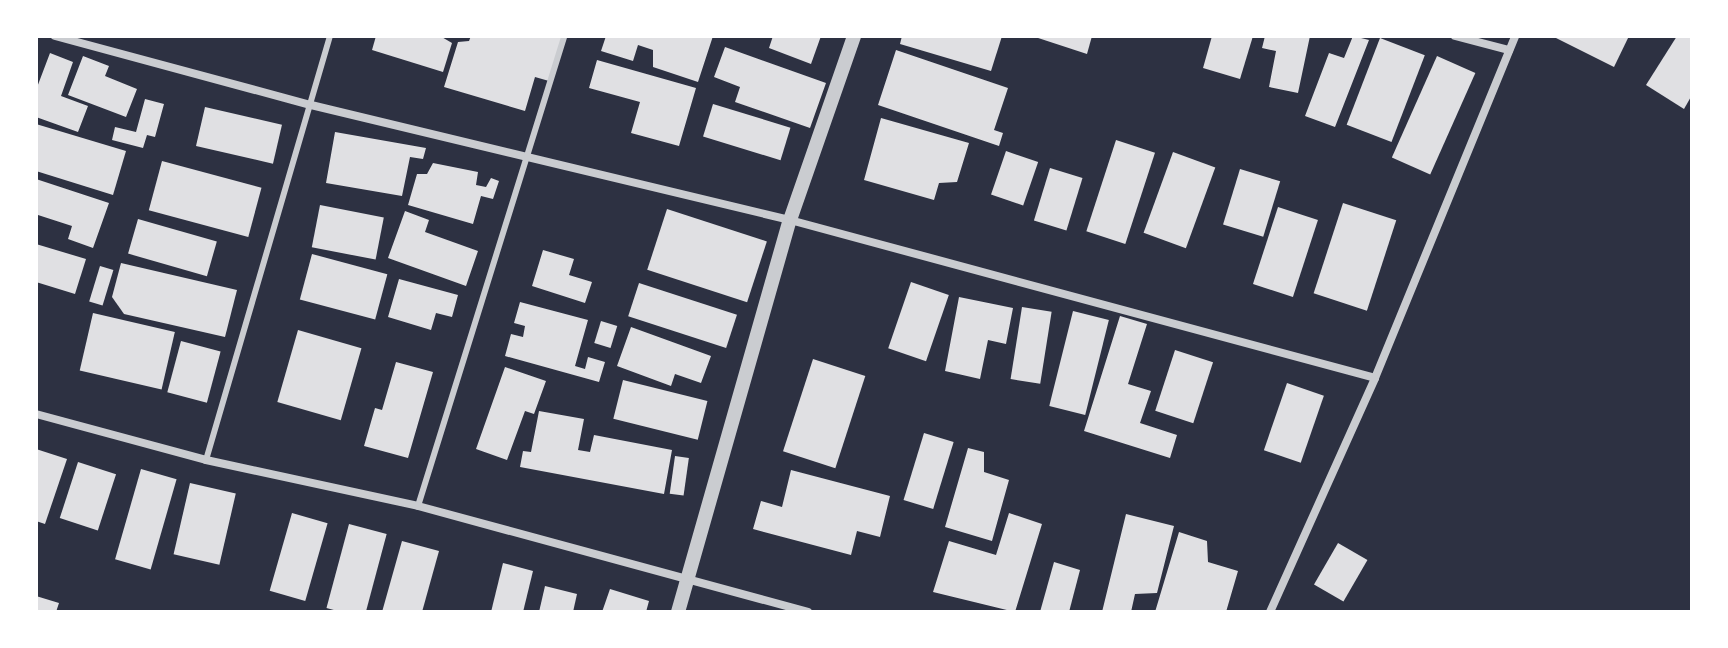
<!DOCTYPE html>
<style>
body{margin:0}
#map{position:relative;width:1728px;height:648px;overflow:hidden;background:#2d3142;font-family:"Golos Text",sans-serif}
div>[style]{position:absolute}
[style*='--x']{left:calc(var(--x)*1px);top:calc(var(--y)*1px);width:calc(var(--w)*1px);rotate:calc(var(--a)*1deg)}
.building>*{inset:0;background:#e0e0e3;transform-origin:0 0}
.service>*{height:6px;margin:-3px;padding:0 3px;transform-origin:3px;border-radius:3px;background:#caccd0}
.minor>*{height:8px;margin:-4px;padding:0 4px;transform-origin:4px;border-radius:4px;background:#caccd0}
.tertiary>*{height:14px;margin:-7px;padding:0 7px;transform-origin:7px;border-radius:7px;background:#caccd0}
span{translate:-50% -50%;white-space:nowrap;text-align:center;line-height:1.15;-webkit-text-stroke:6px #fff;paint-order:stroke}
.frame{position:absolute;inset:0;border:38px solid #fff;pointer-events:none}
</style>
<div id="map">
<div class="building">
<i style="clip-path:polygon(376px 36px,440px 36px,452px 43px,443px 72px,372px 50px)"></i>
<i style="clip-path:polygon(471px 36px,563px 36px,549px 81px,535px 77px,525px 111px,444px 87px,458px 42px,469px 41px)"></i>
<i style="clip-path:polygon(606px 36px,713px 36px,698px 82px,653px 67px,653px 50px,638px 45px,633px 61px,601px 51px)"></i>
<i style="clip-path:polygon(773px 36px,821px 36px,811px 64px,769px 48px)"></i>
<i style="clip-path:polygon(902px 36px,1002px 36px,991px 71px,900px 44px)"></i>
<i style="clip-path:polygon(1032px 36px,1092px 36px,1087px 54px)"></i>
<i style="clip-path:polygon(1212px 36px,1253px 36px,1240px 79px,1203px 68px)"></i>
<i style="clip-path:polygon(1265px 36px,1310px 36px,1298px 93px,1269px 87px,1276px 51px,1262px 48px)"></i>
<i style="clip-path:polygon(1353px 36px,1369px 40px,1335px 127px,1305px 116px,1329px 53px,1344px 58px)"></i>
<i style="clip-path:polygon(1552px 36px,1629px 36px,1614px 67px)"></i>
<i style="clip-path:polygon(1677px 36px,1692px 36px,1692px 95px,1684px 109px,1646px 85px)"></i>
<i style="left:1380px;top:38px;width:48px;height:93px;rotate:21deg"></i>
<i style="clip-path:polygon(725px 47px,826px 83px,810px 128px,735px 102px,740px 87px,714px 77px)"></i>
<i style="clip-path:polygon(896px 50px,1008px 88px,994px 130px,1003px 133px,999px 146px,878px 105px)"></i>
<i style="clip-path:polygon(50px 53px,73px 62px,61px 96px,88px 106px,78px 132px,36px 117px,36px 90px)"></i>
<i style="clip-path:polygon(83px 56px,109px 66px,105px 76px,137px 89px,126px 117px,68px 95px)"></i>
<i style="left:1437px;top:56px;width:42px;height:111px;rotate:24deg"></i>
<i style="clip-path:polygon(597px 60px,696px 88px,679px 146px,631px 133px,640px 102px,589px 88px)"></i>
<i style="clip-path:polygon(145px 99px,164px 104px,155px 137px,147px 135px,143px 148px,112px 140px,115px 127px,136px 132px)"></i>
<i style="left:713px;top:104px;width:81px;height:34px;rotate:17deg"></i>
<i style="left:205px;top:107px;width:79px;height:40px;rotate:13deg"></i>
<i style="clip-path:polygon(881px 118px,969px 143px,957px 182px,939px 183px,934px 200px,864px 180px)"></i>
<i style="clip-path:polygon(36px 124px,126px 151px,113px 195px,36px 171px)"></i>
<i style="clip-path:polygon(335px 132px,426px 148px,423px 159px,410px 157px,402px 196px,326px 183px)"></i>
<i style="left:1116px;top:140px;width:41px;height:96px;rotate:18deg"></i>
<i style="left:1006px;top:151px;width:34px;height:46px;rotate:19deg"></i>
<i style="left:1173px;top:152px;width:45px;height:86px;rotate:20deg"></i>
<i style="left:162px;top:161px;width:103px;height:51px;rotate:15deg"></i>
<i style="clip-path:polygon(433px 163px,478px 172px,476px 185px,486px 187px,491px 178px,499px 181px,493px 199px,481px 196px,473px 224px,408px 205px,417px 174px,427px 174px)"></i>
<i style="left:1050px;top:168px;width:34px;height:55px;rotate:17deg"></i>
<i style="left:1240px;top:169px;width:42px;height:58px;rotate:17deg"></i>
<i style="clip-path:polygon(36px 179px,109px 203px,93px 248px,68px 239px,72px 226px,38px 215px,36px 220px)"></i>
<i style="left:1343px;top:203px;width:56px;height:95px;rotate:18deg"></i>
<i style="left:320px;top:205px;width:65px;height:43px;rotate:11deg"></i>
<i style="left:1278px;top:207px;width:42px;height:81px;rotate:18deg"></i>
<i style="left:667px;top:209px;width:105px;height:64px;rotate:18deg"></i>
<i style="clip-path:polygon(405px 211px,429px 220px,425px 232px,478px 251px,466px 286px,388px 258px)"></i>
<i style="left:138px;top:219px;width:82px;height:36px;rotate:16deg"></i>
<i style="clip-path:polygon(36px 244px,86px 259px,75px 294px,36px 282px)"></i>
<i style="clip-path:polygon(543px 250px,574px 259px,569px 275px,592px 282px,585px 303px,532px 286px)"></i>
<i style="left:312px;top:254px;width:78px;height:47px;rotate:15deg"></i>
<i style="clip-path:polygon(121px 263px,237px 290px,225px 337px,124px 314px,112px 297px)"></i>
<i style="left:100px;top:266px;width:14px;height:37px;rotate:17deg"></i>
<i style="clip-path:polygon(399px 279px,458px 295px,452px 317px,436px 313px,431px 330px,388px 317px)"></i>
<i style="left:911px;top:282px;width:40px;height:70px;rotate:19deg"></i>
<i style="left:639px;top:283px;width:103px;height:35px;rotate:18deg"></i>
<i style="clip-path:polygon(959px 297px,1013px 308px,1006px 344px,988px 340px,980px 379px,945px 371px)"></i>
<i style="clip-path:polygon(520px 302px,588px 320px,575px 366px,585px 369px,588px 357px,605px 362px,599px 382px,505px 356px,511px 334px,523px 337px,525px 326px,514px 323px)"></i>
<i style="left:1022px;top:307px;width:30px;height:73px;rotate:9deg"></i>
<i style="left:1073px;top:311px;width:37px;height:98px;rotate:14deg"></i>
<i style="left:93px;top:313px;width:84px;height:59px;rotate:13deg"></i>
<i style="clip-path:polygon(1120px 316px,1147px 324px,1128px 384px,1151px 391px,1140px 423px,1177px 435px,1170px 458px,1084px 431px)"></i>
<i style="left:601px;top:321px;width:17px;height:23px;rotate:17deg"></i>
<i style="clip-path:polygon(631px 327px,711px 356px,701px 383px,675px 374px,671px 386px,617px 366px)"></i>
<i style="left:298px;top:330px;width:66px;height:75px;rotate:16deg"></i>
<i style="left:181px;top:341px;width:41px;height:53px;rotate:15deg"></i>
<i style="left:1175px;top:350px;width:40px;height:64px;rotate:18deg"></i>
<i style="left:813px;top:359px;width:55px;height:97px;rotate:18deg"></i>
<i style="clip-path:polygon(396px 362px,433px 372px,408px 458px,364px 446px,375px 408px,382px 410px)"></i>
<i style="clip-path:polygon(505px 367px,546px 381px,534px 414px,525px 411px,507px 460px,476px 449px)"></i>
<i style="left:623px;top:380px;width:87px;height:40px;rotate:14deg"></i>
<i style="left:1287px;top:383px;width:39px;height:71px;rotate:19deg"></i>
<i style="clip-path:polygon(539px 411px,584px 419px,578px 450px,590px 452px,594px 435px,672px 450px,664px 494px,520px 467px,523px 451px,531px 452px)"></i>
<i style="left:924px;top:433px;width:31px;height:70px;rotate:17deg"></i>
<i style="clip-path:polygon(968px 448px,984px 452px,984px 472px,1009px 480px,992px 541px,945px 527px)"></i>
<i style="clip-path:polygon(36px 449px,67px 459px,45px 524px,36px 521px)"></i>
<i style="left:675px;top:456px;width:14px;height:38px;rotate:8deg"></i>
<i style="left:78px;top:462px;width:40px;height:59px;rotate:18deg"></i>
<i style="left:141px;top:469px;width:37px;height:94px;rotate:16deg"></i>
<i style="clip-path:polygon(791px 470px,890px 496px,880px 537px,857px 531px,851px 555px,753px 529px,761px 501px,782px 507px)"></i>
<i style="left:190px;top:483px;width:47px;height:73px;rotate:13deg"></i>
<i style="left:292px;top:513px;width:37px;height:81px;rotate:16deg"></i>
<i style="clip-path:polygon(1009px 513px,1042px 524px,1015px 612px,933px 592px,949px 541px,996px 555px)"></i>
<i style="clip-path:polygon(1126px 514px,1174px 526px,1157px 593px,1135px 594px,1131px 612px,1102px 612px)"></i>
<i style="left:349px;top:524px;width:39px;height:87px;rotate:15deg"></i>
<i style="clip-path:polygon(1179px 532px,1207px 541px,1208px 562px,1238px 571px,1226px 612px,1155px 612px)"></i>
<i style="clip-path:polygon(402px 541px,439px 551px,422px 612px,382px 612px)"></i>
<i style="left:1338px;top:543px;width:34px;height:48px;rotate:30deg"></i>
<i style="clip-path:polygon(1054px 562px,1080px 570px,1069px 612px,1040px 612px)"></i>
<i style="clip-path:polygon(503px 563px,533px 571px,523px 612px,491px 612px)"></i>
<i style="clip-path:polygon(545px 586px,577px 594px,573px 612px,539px 612px)"></i>
<i style="clip-path:polygon(610px 589px,649px 601px,646px 612px,602px 612px)"></i>
<i style="clip-path:polygon(36px 596px,59px 603px,56px 612px,36px 612px)"></i>
</div>
<div class="service">
<i style="--x:206;--y:460;--w:442;--a:-73.7"></i>
<i style="--x:418;--y:506;--w:492;--a:-72.7"></i>
</div>
<div class="minor">
<i style="--x:55;--y:36;--w:265;--a:15.1"></i>
<i style="--x:311;--y:105;--w:493;--a:13.5"></i>
<i style="--x:790;--y:220;--w:606;--a:15.11"></i>
<i style="--x:1455;--y:36;--w:56;--a:14.5"></i>
<i style="--x:36;--y:414;--w:176;--a:15.1"></i>
<i style="--x:206;--y:460;--w:217;--a:12.2"></i>
<i style="--x:418;--y:506;--w:404;--a:15.2"></i>
<i style="--x:1270;--y:612;--w:256;--a:-65.8"></i>
<i style="--x:1375;--y:378;--w:370;--a:-67.7"></i>
</div>
<div class="tertiary">
<i style="--x:678;--y:612;--w:408;--a:-74.1"></i>
<i style="--x:790;--y:220;--w:195;--a:-70.8"></i>
</div>
<div class="frame"></div>
</div>
